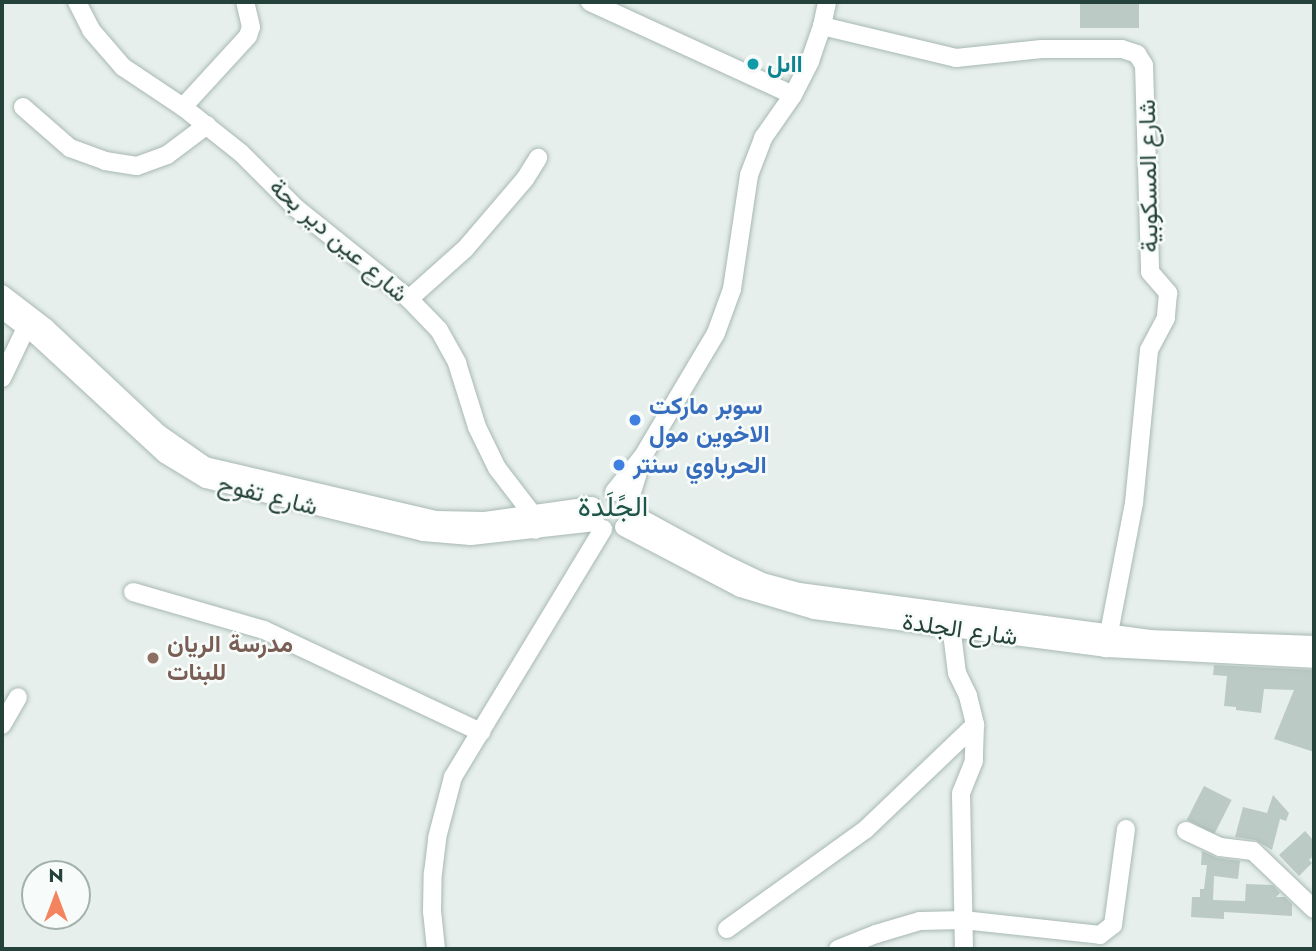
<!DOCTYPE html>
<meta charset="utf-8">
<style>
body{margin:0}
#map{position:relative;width:1316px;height:951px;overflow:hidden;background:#e6efeb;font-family:Jost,Vazirmatn,sans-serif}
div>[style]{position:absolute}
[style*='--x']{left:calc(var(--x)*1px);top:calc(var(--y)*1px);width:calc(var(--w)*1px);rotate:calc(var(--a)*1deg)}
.building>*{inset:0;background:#bbcac4;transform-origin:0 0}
.roads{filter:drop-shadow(0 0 2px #a8b8b2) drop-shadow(0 0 2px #a8b8b2)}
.minor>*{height:18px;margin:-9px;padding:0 9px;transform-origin:9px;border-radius:9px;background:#fff}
.dots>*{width:19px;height:19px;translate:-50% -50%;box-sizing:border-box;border:4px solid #f7fbf9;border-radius:50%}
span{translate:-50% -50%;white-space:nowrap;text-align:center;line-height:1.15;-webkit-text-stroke:5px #f7fbf9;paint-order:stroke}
.culture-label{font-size:24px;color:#0d838f;font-weight:700}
.left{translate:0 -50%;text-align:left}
.street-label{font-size:24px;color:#24423a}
.shop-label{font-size:24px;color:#366cbe;font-weight:700}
.education-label{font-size:24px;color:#785e54;font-weight:700}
.quarter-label{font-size:28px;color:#1f5548}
.frame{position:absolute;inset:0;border:4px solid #24423a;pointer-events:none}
.north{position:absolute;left:21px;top:860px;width:70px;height:70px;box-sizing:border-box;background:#f7fbf9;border:2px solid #a3b1ad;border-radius:50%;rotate:0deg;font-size:19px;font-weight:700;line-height:28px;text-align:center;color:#24423a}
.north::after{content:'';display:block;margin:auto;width:24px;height:32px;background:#f4845f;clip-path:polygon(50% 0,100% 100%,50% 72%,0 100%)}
</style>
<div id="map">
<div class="building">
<i style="left:1080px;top:2px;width:59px;height:26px"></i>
<i style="clip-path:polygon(1214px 665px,1314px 670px,1314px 752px,1274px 739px,1294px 690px,1264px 689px,1261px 713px,1236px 710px,1236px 707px,1224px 706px,1227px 676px,1213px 675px)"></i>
<i style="left:1204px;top:786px;width:31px;height:38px;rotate:27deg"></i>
<i style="clip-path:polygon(1273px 795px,1289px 813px,1286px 821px,1280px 819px,1272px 850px,1255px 840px,1235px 837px,1243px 807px,1267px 813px)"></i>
<i style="clip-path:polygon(1305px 831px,1314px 841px,1314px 855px,1309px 860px,1312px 863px,1299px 876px,1279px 855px)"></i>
<i style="clip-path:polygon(1202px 851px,1218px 858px,1240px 861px,1238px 879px,1214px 876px,1213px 900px,1245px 901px,1246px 884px,1273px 885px,1280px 893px,1276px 897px,1285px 897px,1292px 904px,1292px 916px,1224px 912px,1224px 919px,1191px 917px,1192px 897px,1200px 897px,1200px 889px,1204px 889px,1207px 865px,1201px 865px)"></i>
</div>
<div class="roads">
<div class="minor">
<i style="--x:77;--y:2;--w:31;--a:63"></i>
<i style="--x:91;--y:30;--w:49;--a:49.1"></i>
<i style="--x:123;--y:67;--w:72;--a:33.7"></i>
<i style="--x:183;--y:107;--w:74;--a:38.4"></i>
<i style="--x:241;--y:153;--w:78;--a:45"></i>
<i style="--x:296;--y:208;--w:145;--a:38.8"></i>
<i style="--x:409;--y:299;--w:43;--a:45.9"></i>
<i style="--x:439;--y:330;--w:38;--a:61"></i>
<i style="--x:457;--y:363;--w:67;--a:72.6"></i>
<i style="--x:477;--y:427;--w:46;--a:64"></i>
<i style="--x:497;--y:468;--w:59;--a:52.5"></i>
<i style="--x:533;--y:515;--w:15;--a:79"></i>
<i style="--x:590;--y:2;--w:223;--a:24.6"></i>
<i style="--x:822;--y:26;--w:138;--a:13.4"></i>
<i style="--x:956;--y:58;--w:86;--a:-6"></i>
<i style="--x:1042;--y:49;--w:80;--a:0"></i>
<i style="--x:1122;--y:49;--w:16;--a:18"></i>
<i style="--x:1137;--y:54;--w:13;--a:58"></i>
<i style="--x:1144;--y:65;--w:207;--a:88.3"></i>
<i style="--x:1150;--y:272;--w:28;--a:49"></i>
<i style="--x:1168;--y:293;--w:25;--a:95"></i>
<i style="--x:1166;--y:318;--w:36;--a:118"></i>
<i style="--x:1149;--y:350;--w:154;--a:95.6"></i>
<i style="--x:1134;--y:503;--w:148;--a:100.9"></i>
<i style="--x:23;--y:107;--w:62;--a:41.1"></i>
<i style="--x:70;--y:148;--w:37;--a:20"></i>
<i style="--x:105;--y:161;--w:32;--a:9"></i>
<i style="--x:137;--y:166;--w:32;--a:-20"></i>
<i style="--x:167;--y:155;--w:50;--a:-36.9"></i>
<i style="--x:183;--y:107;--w:96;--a:-47.5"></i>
<i style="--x:248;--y:36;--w:9;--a:-72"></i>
<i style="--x:251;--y:27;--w:26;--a:-103"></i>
<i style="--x:2;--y:294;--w:56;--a:37.7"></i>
<i style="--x:46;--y:328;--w:155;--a:43.2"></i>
<i style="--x:159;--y:434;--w:56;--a:34.8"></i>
<i style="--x:205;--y:466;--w:237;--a:13.2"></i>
<i style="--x:436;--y:520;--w:49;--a:1.2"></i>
<i style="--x:485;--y:521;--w:108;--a:-8"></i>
<i style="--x:409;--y:299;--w:75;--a:-41.8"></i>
<i style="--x:465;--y:249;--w:92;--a:-49.4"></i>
<i style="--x:525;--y:179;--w:25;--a:-58"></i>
<i style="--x:2;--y:309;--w:44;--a:37.6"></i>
<i style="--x:37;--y:336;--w:174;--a:42.7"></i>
<i style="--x:165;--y:454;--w:48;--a:31.4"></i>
<i style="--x:206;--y:479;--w:223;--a:13.7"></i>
<i style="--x:423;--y:532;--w:48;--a:4.8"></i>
<i style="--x:471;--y:536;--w:125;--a:-6.4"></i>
<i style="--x:2;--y:378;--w:55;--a:-64.4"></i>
<i style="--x:614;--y:492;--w:46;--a:-51.1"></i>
<i style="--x:643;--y:456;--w:143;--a:-59.3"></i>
<i style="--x:716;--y:333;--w:47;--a:-70"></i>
<i style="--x:732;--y:289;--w:115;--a:-81.5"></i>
<i style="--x:749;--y:175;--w:40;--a:-69"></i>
<i style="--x:763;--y:138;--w:52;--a:-55.1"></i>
<i style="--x:793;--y:95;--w:38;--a:-63"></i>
<i style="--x:810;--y:61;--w:37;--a:-71"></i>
<i style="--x:822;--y:26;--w:25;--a:-78"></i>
<i style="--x:629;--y:502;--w:38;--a:-73"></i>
<i style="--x:631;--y:513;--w:107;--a:28.5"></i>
<i style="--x:725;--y:564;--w:41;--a:25.9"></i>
<i style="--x:762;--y:582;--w:38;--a:15"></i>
<i style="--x:799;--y:592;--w:354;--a:7.6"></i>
<i style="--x:1150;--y:639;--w:164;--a:2.1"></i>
<i style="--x:624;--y:527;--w:131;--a:27.7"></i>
<i style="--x:740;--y:588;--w:77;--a:16.6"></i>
<i style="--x:814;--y:610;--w:294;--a:7.4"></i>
<i style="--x:1106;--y:648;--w:208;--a:3"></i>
<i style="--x:133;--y:592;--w:136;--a:16.2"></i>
<i style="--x:264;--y:630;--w:240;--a:25.2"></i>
<i style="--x:950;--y:617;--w:56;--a:82.9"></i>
<i style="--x:957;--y:673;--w:25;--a:64"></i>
<i style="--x:968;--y:696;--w:30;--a:76"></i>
<i style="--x:975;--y:725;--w:36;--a:92"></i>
<i style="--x:974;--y:761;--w:35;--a:112"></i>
<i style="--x:961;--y:794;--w:155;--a:88.9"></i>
<i style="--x:2;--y:725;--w:32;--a:-60"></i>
<i style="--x:1186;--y:831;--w:38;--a:25"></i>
<i style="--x:1220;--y:847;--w:33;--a:7"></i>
<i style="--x:1253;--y:851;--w:84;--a:43.6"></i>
<i style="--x:727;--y:929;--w:171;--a:-35.7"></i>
<i style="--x:866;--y:829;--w:151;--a:-43.7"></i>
<i style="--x:436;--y:949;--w:37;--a:-96"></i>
<i style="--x:432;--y:912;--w:39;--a:-89"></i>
<i style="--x:433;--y:873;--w:35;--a:-83"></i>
<i style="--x:437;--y:838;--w:63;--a:-75.3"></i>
<i style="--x:453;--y:777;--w:290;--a:-58.8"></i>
<i style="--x:838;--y:949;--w:41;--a:-21.5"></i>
<i style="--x:876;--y:934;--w:46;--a:-16.5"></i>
<i style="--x:920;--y:921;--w:43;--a:-1.3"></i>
<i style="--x:963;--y:920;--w:138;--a:6.2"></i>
<i style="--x:1100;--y:935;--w:16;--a:-38"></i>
<i style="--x:1113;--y:925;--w:97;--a:-82.3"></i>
</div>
</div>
<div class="dots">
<i style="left:753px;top:64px;background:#0f9aa8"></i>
<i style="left:635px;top:420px;background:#3f7fe0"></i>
<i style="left:619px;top:465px;background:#3f7fe0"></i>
<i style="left:153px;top:658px;background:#8d6e63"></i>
</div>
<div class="culture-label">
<span class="left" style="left:767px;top:64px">ااىل</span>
</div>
<div class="street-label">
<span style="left:1148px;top:176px;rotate:-91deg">شارع المسكوبية</span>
<span style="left:339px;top:240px;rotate:41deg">شارع عين دير بحة</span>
<span style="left:268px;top:495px;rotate:14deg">شارع تفوح</span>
<span style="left:960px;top:629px;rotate:8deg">شارع الجلدة</span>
</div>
<div class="shop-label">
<span class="left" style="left:649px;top:420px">سوبر ماركت<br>الاخوين مول</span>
<span class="left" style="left:633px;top:465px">الحرباوي سنتر</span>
</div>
<div class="education-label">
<span class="left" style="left:167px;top:658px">مدرسة الريان<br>للبنات</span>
</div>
<div class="quarter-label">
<span style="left:613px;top:507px">الجًلَدة</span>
</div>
<div class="frame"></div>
<div class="north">N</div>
</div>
